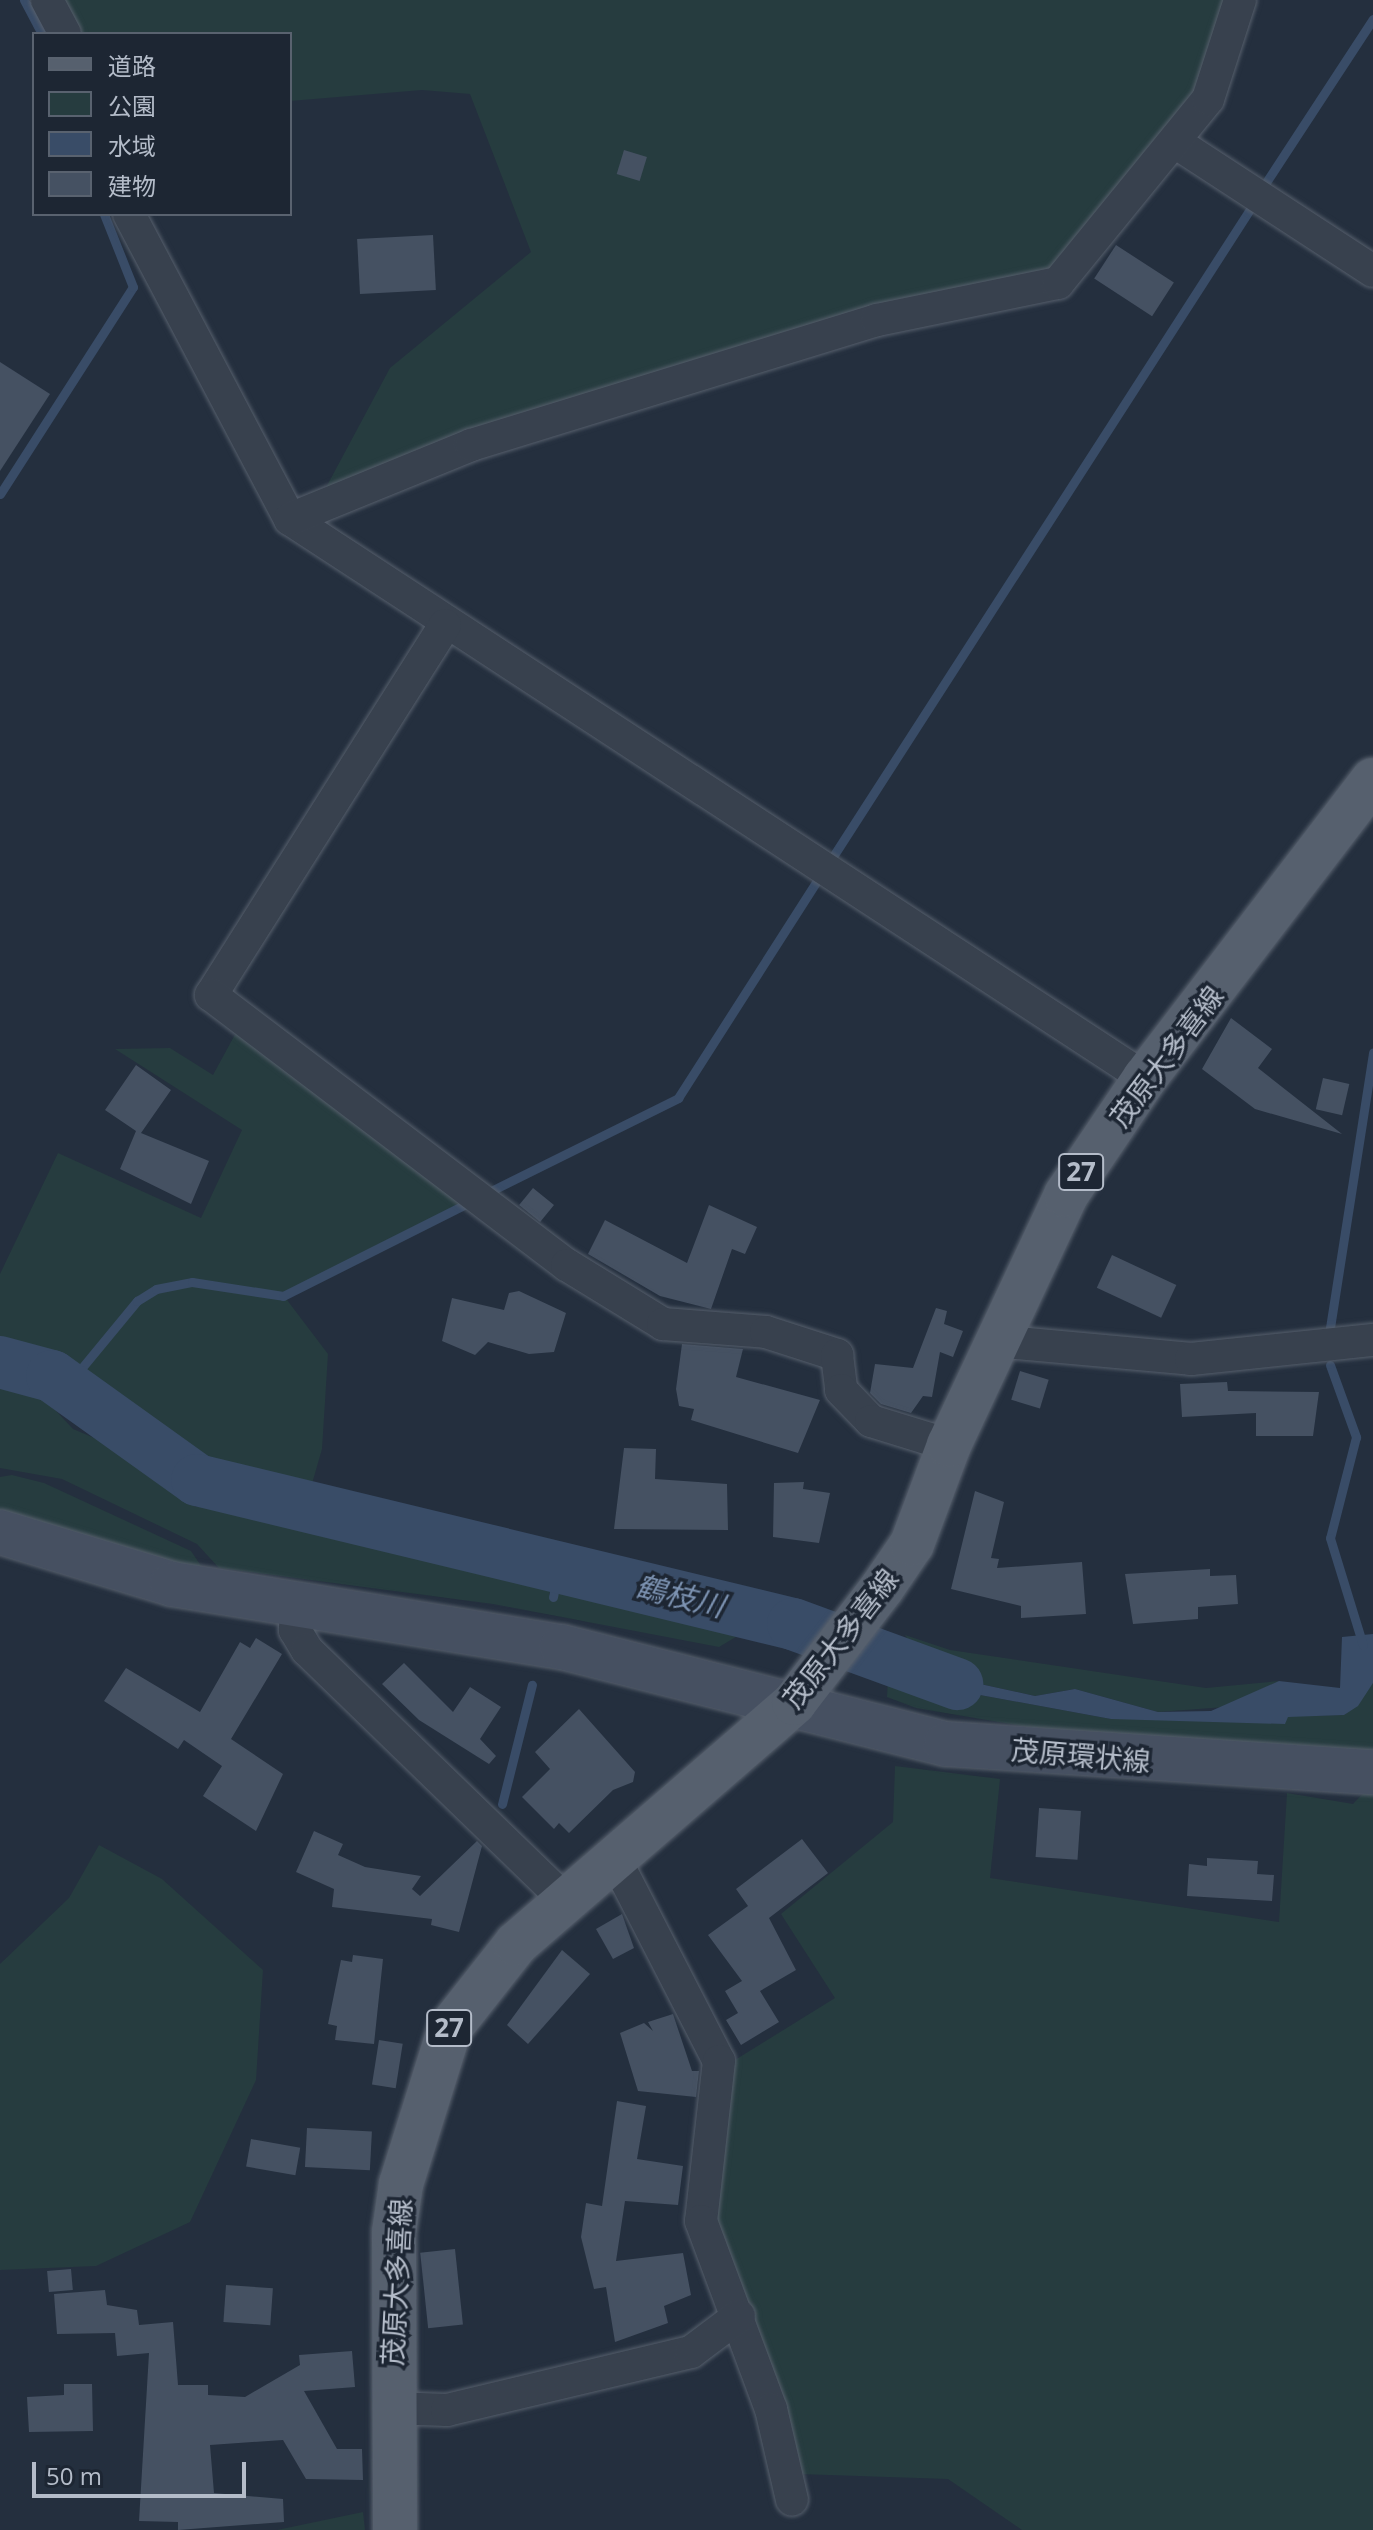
<!DOCTYPE html>
<meta charset="utf-8">
<style>
body{margin:0}
#map{position:relative;width:1373px;height:2530px;overflow:hidden;background:#242f3e;font-family:"Open Sans","Noto Sans JP",sans-serif}
div>[style]{position:absolute}
[style*='--x']{left:calc(var(--x)*1px);top:calc(var(--y)*1px);width:calc(var(--w)*1px);rotate:calc(var(--a)*1deg)}
.green>*{inset:0;background:#263c3f}
.water>*{inset:0;background:#394c67}
.stream>*{height:9px;margin:-4.5px;padding:0 4.5px;transform-origin:4.5px;border-radius:4.5px;background:#394c67}
.river>*{height:52px;margin:-26px;padding:0 26px;transform-origin:26px;border-radius:26px;background:#394c67}
.building>*{inset:0;background:#455162;transform-origin:0 0}
.roads{filter:drop-shadow(0 0 2px #565f6c) drop-shadow(0 0 2px #565f6c)}
.street>*{height:32px;margin:-16px;padding:0 16px;transform-origin:16px;border-radius:16px;background:#38414e}
.secondary>*{height:44px;margin:-22px;padding:0 22px;transform-origin:22px;border-radius:22px;background:#465061}
.primary>*{height:44px;margin:-22px;padding:0 22px;transform-origin:22px;border-radius:22px;background:#56606e}
span{translate:-50% -50%;white-space:nowrap;text-align:center;line-height:1.15;-webkit-text-stroke:7px #1d2633;paint-order:stroke}
.shield-label span{padding:2px 6px;background:#1d2633;border:2px solid;border-radius:6px;-webkit-text-stroke-width:0}
.shield-label{font-size:26px;color:#b4bcc9;font-weight:700}
.street-label{font-size:28px;color:#b4bcc9}
.water-label{font-size:30px;color:#7c92b1;font-style:italic}
.legend{position:absolute;left:32px;top:32px;width:260px;height:184px;box-sizing:border-box;background:#1d2633;border:2px solid #59626f;margin:0;padding:10px 14px;list-style:none;font-size:24px;color:#b4bcc9}
.legend li{display:flex;align-items:center;gap:16px;height:40px}
.legend b{width:40px;border:2px solid #59626f}
.scale{position:absolute;left:32px;top:2462px;width:214px;height:36px;box-sizing:border-box;border:4px solid #b4bcc9;border-top:0;padding-left:10px;font-size:24px;line-height:28px;white-space:nowrap;color:#b4bcc9;-webkit-text-stroke:6px #1d2633;paint-order:stroke}
</style>
<div id="map">
<div class="green">
<i style="clip-path:polygon(58px 0,1234px 0,1197px 103px,1050px 280px,322px 495px,390px 368px,531px 252px,470px 94px,422px 90px,290px 101px,290px 34px,81px 34px)"></i>
<i style="clip-path:polygon(238px 1029px,468px 1203px,284px 1296px,328px 1354px,322px 1449px,307px 1501px,200px 1472px,50px 1368px,0 1346px,0 1274px,58px 1153px,201px 1218px,242px 1130px,115px 1049px,170px 1048px,213px 1075px)"></i>
<i style="clip-path:polygon(0 1373px,43px 1397px,73px 1429px,137px 1456px,196px 1507px,211px 1496px,555px 1576px,549px 1595px,557px 1597px,563px 1578px,761px 1622px,719px 1647px,493px 1604px,219px 1568px,197px 1544px,62px 1479px,0 1468px)"></i>
<i style="clip-path:polygon(12px 1475px,44px 1483px,191px 1551px,208px 1576px,0 1516px,0 1477px)"></i>
<i style="clip-path:polygon(905px 1635px,950px 1650px,1206px 1688px,1279px 1681px,1225px 1707px,1158px 1712px,1075px 1689px,1035px 1696px,948px 1677px,926px 1669px)"></i>
<i style="clip-path:polygon(888px 1678px,1111px 1719px,1344px 1715px,1373px 1683px,1373px 1760px,1063px 1733px,916px 1708px,887px 1697px)"></i>
<i style="clip-path:polygon(895px 1766px,1000px 1779px,990px 1878px,1279px 1922px,1287px 1793px,1353px 1804px,1373px 1783px,1373px 2530px,1022px 2530px,948px 2479px,799px 2474px,711px 2221px,727px 2065px,835px 1998px,781px 1914px,893px 1822px)"></i>
<i style="clip-path:polygon(99px 1845px,162px 1879px,263px 1970px,256px 2080px,190px 2222px,96px 2266px,0 2270px,0 1964px,69px 1898px)"></i>
<i style="clip-path:polygon(363px 2512px,365px 2530px,277px 2530px)"></i>
</div>
<div class="water">
<i style="clip-path:polygon(1373px 1634px,1373px 1683px,1358px 1706px,1344px 1715px,1288px 1717px,1285px 1724px,1111px 1719px,888px 1678px,889px 1655px,902px 1639px,915px 1643px,913px 1653px,926px 1669px,948px 1677px,1035px 1696px,1075px 1689px,1158px 1712px,1211px 1711px,1279px 1681px,1340px 1688px,1342px 1637px)"></i>
</div>
<div class="stream">
<i style="--x:24;--y:0;--w:38;--a:62"></i>
<i style="--x:1263;--y:187;--w:201;--a:-56.8"></i>
<i style="--x:0;--y:494;--w:246;--a:-57.3"></i>
<i style="--x:133;--y:287;--w:79;--a:-111.7"></i>
<i style="--x:832;--y:858;--w:779;--a:-57.21"></i>
<i style="--x:485;--y:1194;--w:216;--a:-26.4"></i>
<i style="--x:678;--y:1098;--w:260;--a:-57.4"></i>
<i style="--x:1329;--y:1334;--w:285;--a:-81.1"></i>
<i style="--x:1330;--y:1365;--w:77;--a:70.1"></i>
<i style="--x:1356;--y:1437;--w:104;--a:104.4"></i>
<i style="--x:1330;--y:1538;--w:112;--a:72.9"></i>
<i style="--x:66;--y:1387;--w:112;--a:-50.5"></i>
<i style="--x:137;--y:1301;--w:22;--a:-32"></i>
<i style="--x:156;--y:1289;--w:37;--a:-11"></i>
<i style="--x:192;--y:1282;--w:92;--a:8.7"></i>
<i style="--x:283;--y:1296;--w:207;--a:-26.7"></i>
<i style="--x:553;--y:1597;--w:32;--a:-79"></i>
<i style="--x:502;--y:1804;--w:123;--a:-75.9"></i>
</div>
<div class="river">
<i style="--x:0;--y:1362;--w:54;--a:15.1"></i>
<i style="--x:52;--y:1376;--w:178;--a:35.6"></i>
<i style="--x:197;--y:1480;--w:613;--a:13.58"></i>
<i style="--x:793;--y:1624;--w:175;--a:20.1"></i>
</div>
<div class="building">
<i style="left:624px;top:150px;width:24px;height:25px;rotate:17deg"></i>
<i style="left:433px;top:235px;width:55px;height:76px;rotate:87deg"></i>
<i style="left:1116px;top:245px;width:69px;height:40px;rotate:33deg"></i>
<i style="clip-path:polygon(0 362px,50px 394px,0 471px)"></i>
<i style="clip-path:polygon(1231px 1018px,1272px 1049px,1258px 1068px,1342px 1134px,1255px 1109px,1202px 1069px)"></i>
<i style="clip-path:polygon(136px 1065px,171px 1090px,141px 1133px,209px 1161px,191px 1204px,120px 1169px,136px 1131px,105px 1110px)"></i>
<i style="left:1323px;top:1078px;width:27px;height:32px;rotate:13deg"></i>
<i style="left:533px;top:1188px;width:27px;height:22px;rotate:39deg"></i>
<i style="clip-path:polygon(709px 1205px,757px 1227px,745px 1254px,732px 1249px,711px 1309px,660px 1296px,588px 1254px,605px 1220px,687px 1263px)"></i>
<i style="left:1112px;top:1255px;width:71px;height:36px;rotate:25deg"></i>
<i style="clip-path:polygon(519px 1291px,566px 1313px,554px 1352px,529px 1354px,488px 1342px,475px 1355px,442px 1341px,452px 1298px,504px 1310px,509px 1293px)"></i>
<i style="clip-path:polygon(936px 1308px,947px 1311px,944px 1324px,963px 1331px,953px 1357px,940px 1352px,932px 1397px,923px 1396px,911px 1413px,881px 1404px,870px 1393px,875px 1364px,913px 1368px)"></i>
<i style="clip-path:polygon(682px 1344px,743px 1349px,736px 1377px,820px 1400px,798px 1453px,691px 1420px,694px 1409px,679px 1406px,676px 1389px)"></i>
<i style="left:1020px;top:1371px;width:30px;height:30px;rotate:17deg"></i>
<i style="clip-path:polygon(1227px 1382px,1228px 1391px,1319px 1392px,1313px 1436px,1256px 1436px,1256px 1413px,1182px 1417px,1180px 1384px)"></i>
<i style="clip-path:polygon(624px 1448px,656px 1449px,655px 1479px,727px 1484px,728px 1530px,614px 1529px)"></i>
<i style="clip-path:polygon(804px 1482px,803px 1489px,830px 1493px,819px 1543px,773px 1537px,774px 1483px)"></i>
<i style="clip-path:polygon(975px 1491px,1004px 1502px,991px 1558px,999px 1559px,997px 1568px,1082px 1562px,1086px 1614px,1021px 1618px,1021px 1606px,951px 1589px)"></i>
<i style="clip-path:polygon(1210px 1569px,1210px 1576px,1236px 1575px,1238px 1604px,1198px 1607px,1198px 1619px,1133px 1624px,1125px 1574px)"></i>
<i style="clip-path:polygon(256px 1638px,282px 1654px,231px 1739px,283px 1774px,256px 1831px,203px 1796px,222px 1766px,184px 1740px,178px 1749px,104px 1701px,126px 1668px,200px 1712px,240px 1642px,250px 1648px)"></i>
<i style="clip-path:polygon(404px 1663px,453px 1712px,470px 1687px,501px 1707px,480px 1739px,496px 1756px,489px 1764px,419px 1720px,382px 1684px)"></i>
<i style="clip-path:polygon(579px 1709px,635px 1772px,633px 1782px,613px 1790px,569px 1833px,559px 1823px,554px 1829px,522px 1797px,550px 1769px,535px 1752px)"></i>
<i style="left:1039px;top:1808px;width:42px;height:49px;rotate:4deg"></i>
<i style="clip-path:polygon(314px 1831px,343px 1844px,338px 1855px,365px 1867px,421px 1876px,412px 1889px,420px 1896px,477px 1841px,482px 1846px,459px 1932px,431px 1925px,432px 1919px,332px 1907px,334px 1889px,296px 1872px)"></i>
<i style="clip-path:polygon(802px 1839px,828px 1873px,769px 1918px,796px 1970px,760px 1991px,779px 2022px,741px 2045px,726px 2020px,738px 2013px,725px 1991px,742px 1981px,708px 1935px,748px 1906px,736px 1889px)"></i>
<i style="clip-path:polygon(1207px 1858px,1258px 1861px,1257px 1874px,1274px 1875px,1272px 1901px,1187px 1896px,1189px 1864px,1207px 1866px)"></i>
<i style="clip-path:polygon(622px 1914px,634px 1948px,613px 1959px,596px 1929px)"></i>
<i style="clip-path:polygon(562px 1950px,590px 1974px,528px 2044px,507px 2025px)"></i>
<i style="clip-path:polygon(353px 1955px,383px 1959px,374px 2044px,335px 2040px,337px 2026px,328px 2024px,341px 1960px,352px 1962px)"></i>
<i style="clip-path:polygon(673px 2014px,692px 2071px,699px 2071px,696px 2097px,638px 2091px,620px 2033px,644px 2023px,653px 2031px,648px 2022px)"></i>
<i style="left:379px;top:2040px;width:24px;height:45px;rotate:9deg"></i>
<i style="clip-path:polygon(617px 2101px,646px 2106px,637px 2159px,683px 2166px,678px 2205px,625px 2201px,616px 2261px,683px 2253px,691px 2295px,664px 2306px,668px 2323px,615px 2342px,606px 2287px,594px 2289px,581px 2237px,586px 2203px,602px 2206px)"></i>
<i style="left:307px;top:2128px;width:65px;height:39px;rotate:3deg"></i>
<i style="left:251px;top:2139px;width:50px;height:28px;rotate:10deg"></i>
<i style="left:455px;top:2249px;width:76px;height:35px;rotate:84deg"></i>
<i style="left:71px;top:2269px;width:21px;height:24px;rotate:85deg"></i>
<i style="left:226px;top:2285px;width:47px;height:37px;rotate:4deg"></i>
<i style="clip-path:polygon(105px 2290px,107px 2305px,137px 2310px,139px 2325px,173px 2322px,178px 2385px,208px 2385px,208px 2395px,245px 2397px,300px 2365px,299px 2355px,352px 2351px,355px 2387px,304px 2391px,337px 2449px,362px 2449px,363px 2480px,306px 2479px,283px 2440px,210px 2445px,214px 2493px,283px 2499px,284px 2522px,178px 2530px,178px 2522px,139px 2521px,149px 2353px,117px 2356px,115px 2333px,57px 2334px,54px 2294px)"></i>
<i style="clip-path:polygon(64px 2384px,92px 2384px,93px 2431px,29px 2432px,27px 2397px,64px 2395px)"></i>
</div>
<div class="roads">
<div class="street">
<i style="--x:47;--y:0;--w:38;--a:62"></i>
<i style="--x:1175;--y:142;--w:236;--a:33.1"></i>
<i style="--x:129;--y:214;--w:345;--a:62.2"></i>
<i style="--x:290;--y:519;--w:1022;--a:33.18"></i>
<i style="--x:290;--y:519;--w:196;--a:-22.2"></i>
<i style="--x:471;--y:445;--w:425;--a:-17.1"></i>
<i style="--x:877;--y:320;--w:185;--a:-11.6"></i>
<i style="--x:1058;--y:283;--w:237;--a:-50.8"></i>
<i style="--x:1208;--y:99;--w:104;--a:-72.1"></i>
<i style="--x:445;--y:625;--w:438;--a:122.3"></i>
<i style="--x:211;--y:995;--w:447;--a:37.2"></i>
<i style="--x:567;--y:1265;--w:113;--a:31.6"></i>
<i style="--x:663;--y:1324;--w:103;--a:4.4"></i>
<i style="--x:766;--y:1332;--w:75;--a:17.9"></i>
<i style="--x:837;--y:1355;--w:35;--a:83"></i>
<i style="--x:841;--y:1390;--w:43;--a:45.9"></i>
<i style="--x:871;--y:1421;--w:82;--a:17.1"></i>
<i style="--x:995;--y:1341;--w:197;--a:5.2"></i>
<i style="--x:1191;--y:1359;--w:183;--a:-6"></i>
<i style="--x:296;--y:1609;--w:21;--a:93"></i>
<i style="--x:295;--y:1630;--w:23;--a:59"></i>
<i style="--x:307;--y:1650;--w:363;--a:44.1"></i>
<i style="--x:614;--y:1857;--w:229;--a:62.8"></i>
<i style="--x:719;--y:2061;--w:161;--a:96.4"></i>
<i style="--x:701;--y:2221;--w:201;--a:69.6"></i>
<i style="--x:771;--y:2409;--w:93;--a:77"></i>
<i style="--x:391;--y:2408;--w:56;--a:2"></i>
<i style="--x:447;--y:2410;--w:251;--a:-13.4"></i>
<i style="--x:691;--y:2352;--w:60;--a:-36.9"></i>
</div>
<div class="secondary">
<i style="--x:0;--y:1532;--w:180;--a:16.8"></i>
<i style="--x:172;--y:1584;--w:395;--a:9.2"></i>
<i style="--x:562;--y:1647;--w:396;--a:14.2"></i>
<i style="--x:946;--y:1744;--w:428;--a:3.8"></i>
</div>
<div class="primary">
<i style="--x:395;--y:2530;--w:298;--a:-90.2"></i>
<i style="--x:394;--y:2232;--w:49;--a:-81.7"></i>
<i style="--x:401;--y:2184;--w:164;--a:-72.6"></i>
<i style="--x:450;--y:2028;--w:107;--a:-51.8"></i>
<i style="--x:516;--y:1944;--w:368;--a:-40.9"></i>
<i style="--x:794;--y:1703;--w:145;--a:-52.6"></i>
<i style="--x:882;--y:1588;--w:53;--a:-55.7"></i>
<i style="--x:912;--y:1544;--w:106;--a:-69.5"></i>
<i style="--x:949;--y:1445;--w:276;--a:-64.9"></i>
<i style="--x:1066;--y:1195;--w:141;--a:-56"></i>
<i style="--x:1145;--y:1078;--w:375;--a:-52.6"></i>
</div>
</div>
<div class="shield-label">
<span style="left:1081px;top:1172px">27</span>
<span style="left:449px;top:2028px">27</span>
</div>
<div class="street-label">
<span style="left:1166px;top:1056px;rotate:-53deg">茂原大多喜線</span>
<span style="left:840px;top:1638px;rotate:-52deg">茂原大多喜線</span>
<span style="left:1081px;top:1755px;rotate:5deg">茂原環状線</span>
<span style="left:396px;top:2282px;rotate:-87deg">茂原大多喜線</span>
</div>
<div class="water-label">
<span style="left:680px;top:1596px;rotate:14deg">鶴枝川</span>
</div>
<ul class="legend">
<li><b style="height:10px;background:#56606e"></b>道路</li>
<li><b style="height:22px;background:#263c3f"></b>公園</li>
<li><b style="height:22px;background:#394c67"></b>水域</li>
<li><b style="height:22px;background:#455162"></b>建物</li>
</ul>
<div class="scale">50 m</div>
</div>
